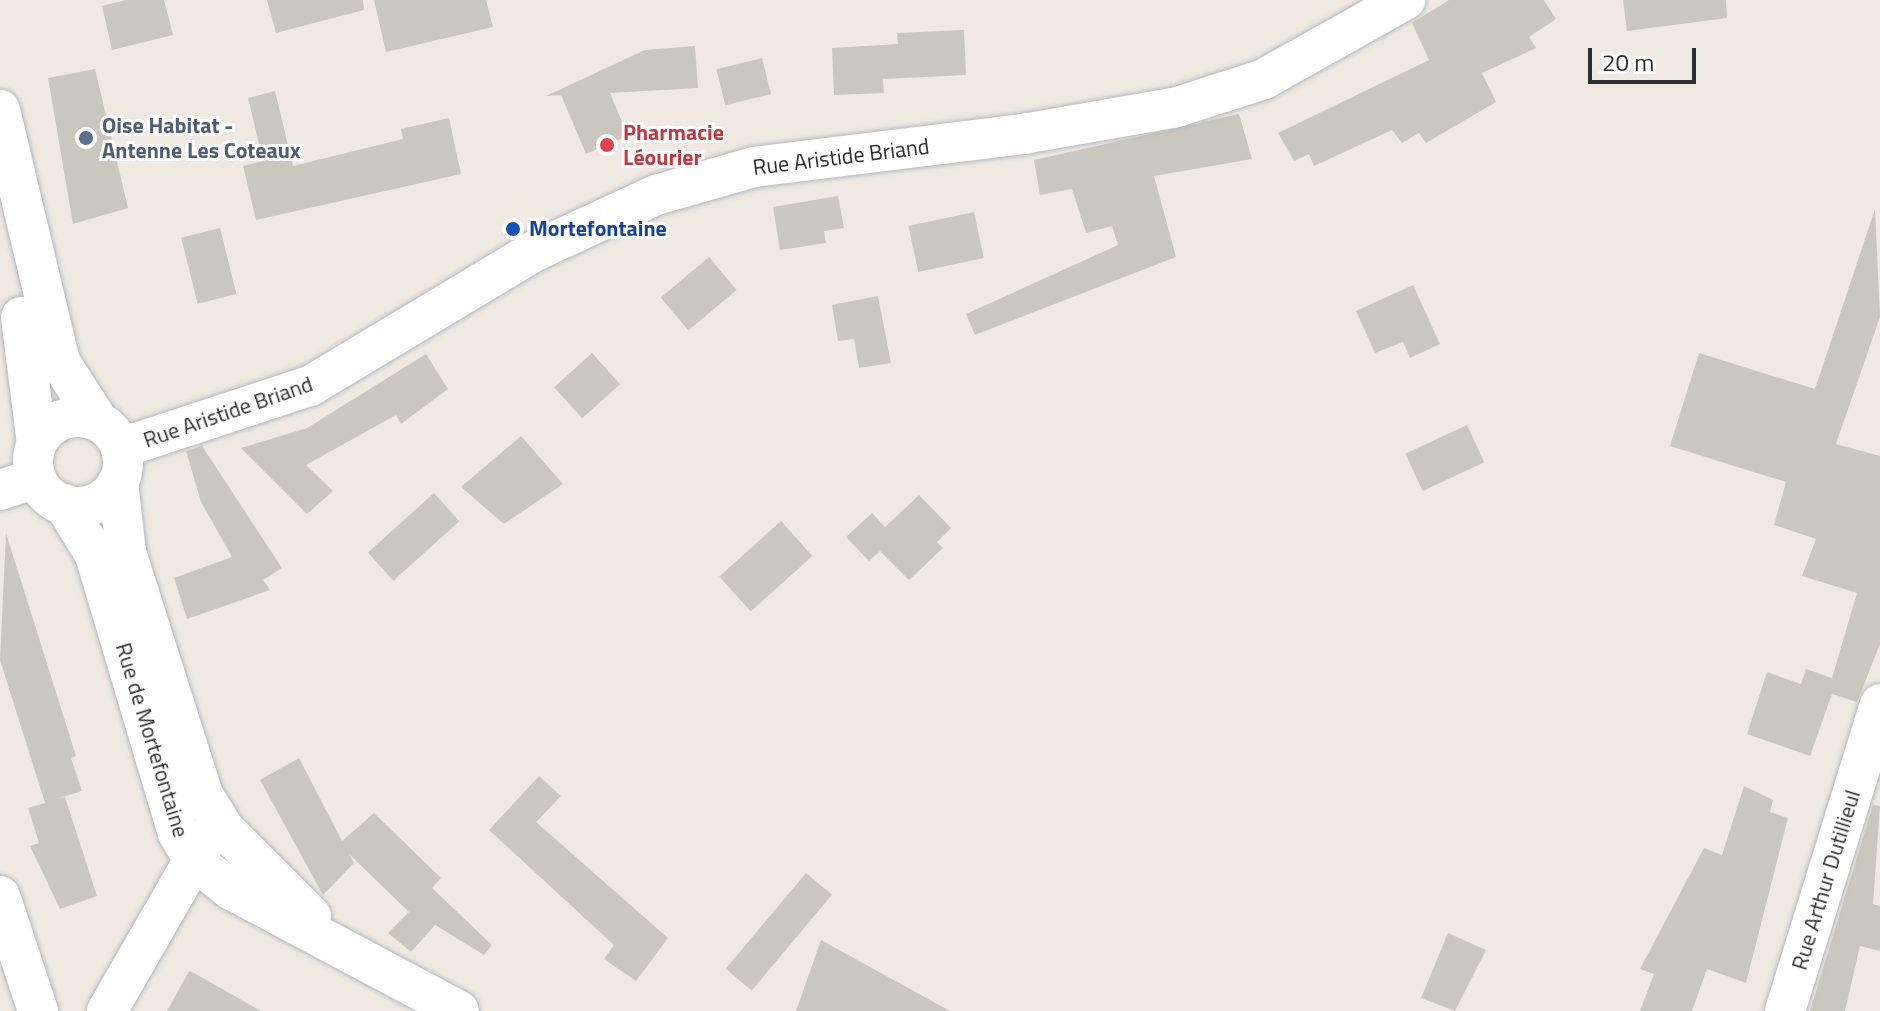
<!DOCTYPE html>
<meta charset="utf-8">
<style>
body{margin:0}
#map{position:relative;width:1880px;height:1011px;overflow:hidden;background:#efe9e1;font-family:"Titillium Web",sans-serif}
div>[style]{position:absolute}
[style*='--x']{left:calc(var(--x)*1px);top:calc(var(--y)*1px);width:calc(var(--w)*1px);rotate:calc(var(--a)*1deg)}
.building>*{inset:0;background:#cbc7bf;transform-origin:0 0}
.roads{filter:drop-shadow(0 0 2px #b4b7c1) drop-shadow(0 0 2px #b4b7c1)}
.minor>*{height:40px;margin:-20px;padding:0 20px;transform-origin:20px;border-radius:20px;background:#fff}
.minor>.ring{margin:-20px;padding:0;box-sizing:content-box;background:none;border:40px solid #fff;border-radius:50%}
.dots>*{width:22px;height:22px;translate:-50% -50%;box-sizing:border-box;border:4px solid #fff;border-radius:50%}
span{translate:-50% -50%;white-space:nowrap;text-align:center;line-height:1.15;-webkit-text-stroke:6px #fff;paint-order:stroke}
.service-label{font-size:22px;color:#4e5e75;font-weight:700}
.left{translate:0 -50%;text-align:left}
.health-label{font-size:22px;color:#be3a42;font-weight:700}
.street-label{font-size:22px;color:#2e2e2e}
.transit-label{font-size:22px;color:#164399;font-weight:700}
.scale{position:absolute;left:1588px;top:48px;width:108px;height:36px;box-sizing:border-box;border:4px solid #2e2e2e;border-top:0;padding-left:10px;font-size:24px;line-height:28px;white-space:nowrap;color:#2e2e2e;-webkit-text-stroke:6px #fff;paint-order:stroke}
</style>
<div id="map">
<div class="building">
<i style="clip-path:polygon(126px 0,164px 0,173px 35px,112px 50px,102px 6px)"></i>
<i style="clip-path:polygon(267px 0,363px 0,364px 10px,276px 33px)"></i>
<i style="clip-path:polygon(374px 0,486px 0,493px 27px,386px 52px)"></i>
<i style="clip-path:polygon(1449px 0,1544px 0,1556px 19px,1529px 37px,1536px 48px,1482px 73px,1496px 102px,1426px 143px,1419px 133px,1402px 143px,1392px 130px,1314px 166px,1309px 154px,1294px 161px,1278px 133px,1429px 60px,1412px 23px)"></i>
<i style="clip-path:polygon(1623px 0,1726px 0,1727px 18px,1627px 31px)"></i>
<i style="clip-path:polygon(964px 30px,966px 75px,883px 79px,884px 93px,834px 95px,832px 48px,898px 44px,897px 33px)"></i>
<i style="clip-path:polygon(695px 46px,698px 88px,610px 93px,628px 136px,586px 154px,561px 95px,546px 96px,645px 50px)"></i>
<i style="left:762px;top:58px;width:37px;height:47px;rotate:76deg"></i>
<i style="clip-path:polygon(95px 69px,128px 208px,73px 224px,48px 78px)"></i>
<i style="clip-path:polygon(275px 91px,293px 166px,403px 139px,401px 129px,449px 118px,461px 174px,256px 220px,243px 166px,263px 161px,248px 98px)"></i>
<i style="clip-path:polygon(1239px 114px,1252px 159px,1154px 176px,1176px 257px,975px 335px,966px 314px,1118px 245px,1112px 226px,1086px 233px,1072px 189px,1040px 195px,1034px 160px)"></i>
<i style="clip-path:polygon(838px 196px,844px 228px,824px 231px,826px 243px,780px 250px,773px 207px)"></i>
<i style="clip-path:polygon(1875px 209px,1880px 317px,1836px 444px,1880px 456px,1880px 644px,1857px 702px,1832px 694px,1810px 756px,1747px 734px,1767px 672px,1801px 684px,1806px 669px,1832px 678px,1857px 593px,1802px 576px,1816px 539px,1774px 525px,1786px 482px,1670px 446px,1699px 353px,1815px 389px)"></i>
<i style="left:974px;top:212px;width:47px;height:67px;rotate:78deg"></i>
<i style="left:220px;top:228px;width:68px;height:40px;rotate:76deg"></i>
<i style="left:709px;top:257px;width:43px;height:63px;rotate:50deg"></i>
<i style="clip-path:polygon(1413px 285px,1440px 344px,1410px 358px,1403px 342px,1375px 353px,1356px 311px)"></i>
<i style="clip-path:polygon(878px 296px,891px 363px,859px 368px,854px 339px,838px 341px,832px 305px)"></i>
<i style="left:592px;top:353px;width:42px;height:51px;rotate:48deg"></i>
<i style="clip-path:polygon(426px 354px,448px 389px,401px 424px,396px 415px,306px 465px,333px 491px,307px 514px,241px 448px,307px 428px)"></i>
<i style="left:1467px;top:425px;width:41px;height:68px;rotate:65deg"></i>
<i style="clip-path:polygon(521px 436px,563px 484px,504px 524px,461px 487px)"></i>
<i style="clip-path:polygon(202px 446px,282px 568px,263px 580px,270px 590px,187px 619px,174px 578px,232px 557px,201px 502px,186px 451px)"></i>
<i style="left:434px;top:493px;width:38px;height:89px;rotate:48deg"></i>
<i style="clip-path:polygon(919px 495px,951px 528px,937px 542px,943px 548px,909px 580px,880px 551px,869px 561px,846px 537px,872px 513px,885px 527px)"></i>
<i style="left:781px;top:521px;width:47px;height:83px;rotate:48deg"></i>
<i style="clip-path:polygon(6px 533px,76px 756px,71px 758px,82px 791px,56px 799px,65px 797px,97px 896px,60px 909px,30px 846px,39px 843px,28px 808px,45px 803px,0 660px)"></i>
<i style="clip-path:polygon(299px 758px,342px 841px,374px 813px,441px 878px,432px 888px,492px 945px,484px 955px,435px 925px,411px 952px,388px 933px,409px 912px,349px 854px,354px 863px,323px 895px,260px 780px)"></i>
<i style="clip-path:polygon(539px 776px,561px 796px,536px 822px,668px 938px,636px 981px,604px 959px,614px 945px,489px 830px)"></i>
<i style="clip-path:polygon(1744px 786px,1773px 800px,1770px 812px,1788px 818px,1746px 983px,1707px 969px,1692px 1011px,1640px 1011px,1654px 974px,1640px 969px,1704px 848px,1722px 855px)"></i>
<i style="clip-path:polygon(1873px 805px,1880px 806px,1873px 904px,1880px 906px,1880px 951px,1860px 946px,1845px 1011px,1810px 1011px)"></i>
<i style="left:806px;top:873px;width:34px;height:125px;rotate:40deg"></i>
<i style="clip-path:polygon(1448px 933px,1486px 950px,1455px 1011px,1421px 998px)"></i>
<i style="clip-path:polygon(821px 940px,950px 1011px,796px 1011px)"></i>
<i style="clip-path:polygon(189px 971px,194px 973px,261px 1011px,167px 1011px)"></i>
</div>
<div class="roads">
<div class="minor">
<i style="--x:0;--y:110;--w:259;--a:76.6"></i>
<i style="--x:60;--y:362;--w:70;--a:57.2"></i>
<i style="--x:21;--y:317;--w:127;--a:82.8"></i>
<i class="ring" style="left:33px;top:417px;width:50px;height:50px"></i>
<i style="--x:121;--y:448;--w:199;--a:-18.2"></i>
<i style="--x:310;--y:386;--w:262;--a:-31"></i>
<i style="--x:535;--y:251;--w:133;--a:-24.8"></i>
<i style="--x:656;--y:195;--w:102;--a:-15.9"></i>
<i style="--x:754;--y:167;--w:271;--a:-7"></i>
<i style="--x:1023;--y:134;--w:156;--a:-9.9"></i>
<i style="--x:1177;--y:107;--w:91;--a:-17.8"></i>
<i style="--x:1264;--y:79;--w:162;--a:-29.3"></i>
<i style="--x:118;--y:482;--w:70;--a:83.5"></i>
<i style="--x:126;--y:552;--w:255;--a:72.4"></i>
<i style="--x:203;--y:795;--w:40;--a:58"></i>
<i style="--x:224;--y:829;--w:123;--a:45"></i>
<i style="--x:0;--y:490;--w:38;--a:-18"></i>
<i style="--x:64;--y:504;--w:60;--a:58.7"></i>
<i style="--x:95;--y:555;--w:290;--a:73.4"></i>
<i style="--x:178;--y:833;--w:30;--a:60"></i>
<i style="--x:193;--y:859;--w:48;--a:39"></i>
<i style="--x:230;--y:889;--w:259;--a:28"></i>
<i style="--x:0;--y:896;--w:121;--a:71.7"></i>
<i style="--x:107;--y:1011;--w:201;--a:-60.1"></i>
<i style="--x:1785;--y:1011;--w:321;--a:-72.8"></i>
</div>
</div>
<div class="dots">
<i style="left:86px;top:138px;background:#5c6f8a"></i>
<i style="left:607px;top:145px;background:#e0444e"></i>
<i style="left:513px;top:229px;background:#1a4fb4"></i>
</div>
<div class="service-label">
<span class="left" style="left:102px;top:138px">Oise Habitat -<br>Antenne Les Coteaux</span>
</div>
<div class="health-label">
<span class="left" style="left:623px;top:145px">Pharmacie<br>Léourier</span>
</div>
<div class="street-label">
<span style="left:841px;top:157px;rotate:-7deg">Rue Aristide Briand</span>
<span style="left:228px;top:412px;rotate:-19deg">Rue Aristide Briand</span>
<span style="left:152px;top:740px;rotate:73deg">Rue de Mortefontaine</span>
<span style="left:1826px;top:880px;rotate:-73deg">Rue Arthur Dutillieul</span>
</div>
<div class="transit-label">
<span class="left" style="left:529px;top:229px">Mortefontaine</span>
</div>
<div class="scale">20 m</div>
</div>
